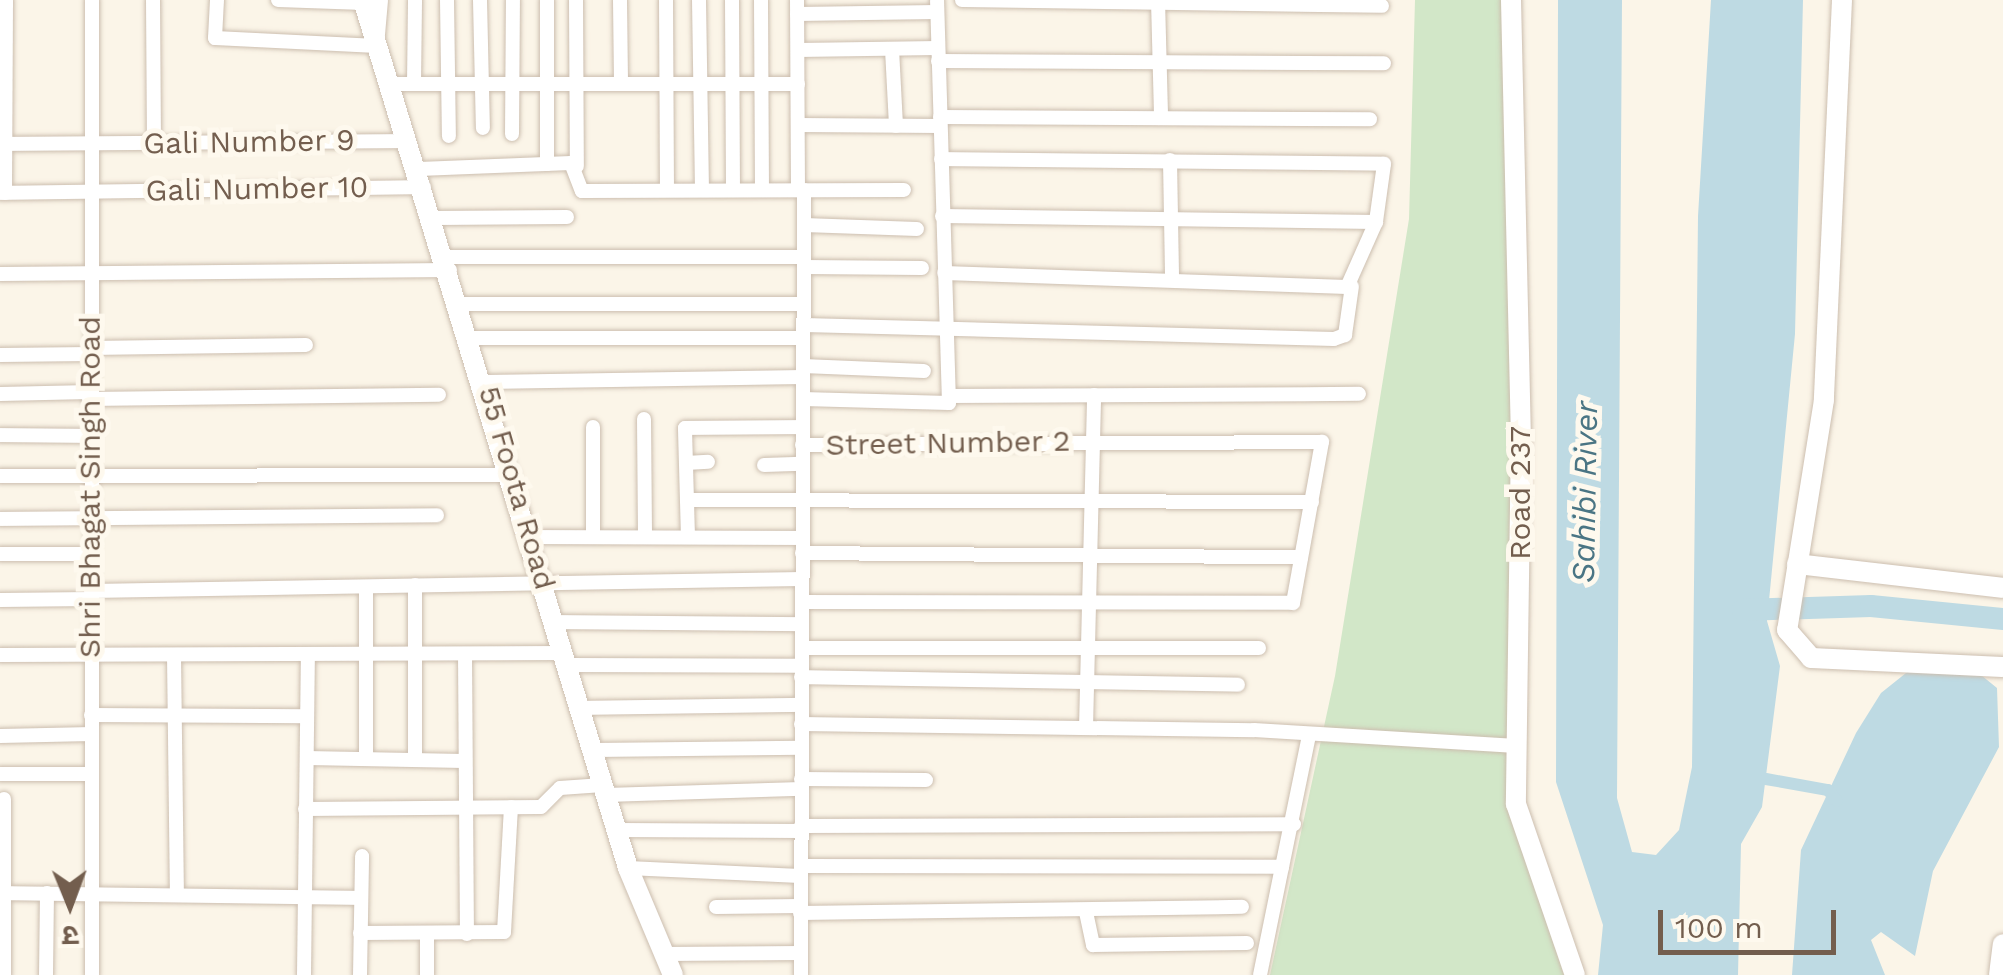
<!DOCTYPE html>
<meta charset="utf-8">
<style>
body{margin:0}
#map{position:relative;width:2003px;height:975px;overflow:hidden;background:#fbf5e8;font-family:"Work Sans","Noto Sans Devanagari",sans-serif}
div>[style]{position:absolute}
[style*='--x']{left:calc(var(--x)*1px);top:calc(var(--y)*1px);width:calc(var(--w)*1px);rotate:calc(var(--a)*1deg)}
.green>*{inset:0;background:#d2e7c8}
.water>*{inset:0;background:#bedae3}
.canal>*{height:12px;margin:-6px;padding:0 6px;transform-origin:6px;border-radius:6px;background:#bedae3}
.river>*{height:22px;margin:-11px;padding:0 11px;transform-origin:11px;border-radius:11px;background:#bedae3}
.roads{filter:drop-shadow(0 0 2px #ccbeaf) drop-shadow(0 0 2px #ccbeaf)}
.street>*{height:14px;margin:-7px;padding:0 7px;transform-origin:7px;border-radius:7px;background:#fff}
.secondary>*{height:20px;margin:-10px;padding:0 10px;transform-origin:10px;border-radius:10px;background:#fff}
span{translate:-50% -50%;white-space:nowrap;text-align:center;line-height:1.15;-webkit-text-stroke:10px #fef9ee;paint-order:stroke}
.street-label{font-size:30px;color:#735e4e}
.water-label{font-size:32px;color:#4a7584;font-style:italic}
.north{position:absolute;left:20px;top:855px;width:100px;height:100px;-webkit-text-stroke:8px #fef9ee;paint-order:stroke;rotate:179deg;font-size:28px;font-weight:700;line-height:40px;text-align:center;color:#735e4e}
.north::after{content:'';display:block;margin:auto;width:35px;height:45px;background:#735e4e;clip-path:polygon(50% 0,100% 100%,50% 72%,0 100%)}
.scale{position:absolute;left:1658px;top:910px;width:178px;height:45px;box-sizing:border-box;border:5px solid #735e4e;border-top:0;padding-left:12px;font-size:30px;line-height:35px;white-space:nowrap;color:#735e4e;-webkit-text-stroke:8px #fef9ee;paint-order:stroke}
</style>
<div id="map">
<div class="green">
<i style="clip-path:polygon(1415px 0,1508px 0,1519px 440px,1507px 803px,1564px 975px,1270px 975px,1335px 676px,1409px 219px)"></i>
</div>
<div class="water">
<i style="clip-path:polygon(1558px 0,1622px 0,1617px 798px,1632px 852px,1656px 855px,1679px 830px,1692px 767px,1698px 216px,1711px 0,1803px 0,1795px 334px,1767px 621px,1780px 666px,1762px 807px,1741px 844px,1738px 975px,1598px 975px,1603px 925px,1556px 782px)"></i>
<i style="clip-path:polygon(1916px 665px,1976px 671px,1997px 688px,1999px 747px,1933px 871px,1915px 956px,1881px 932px,1871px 940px,1885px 975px,1792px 975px,1801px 850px,1856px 733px,1881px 693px)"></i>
</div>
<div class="canal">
<i style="--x:1766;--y:779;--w:63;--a:10.1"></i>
<i style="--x:1828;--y:790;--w:14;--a:51"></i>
</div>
<div class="river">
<i style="--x:1743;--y:610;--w:128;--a:-1.8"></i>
<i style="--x:1871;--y:606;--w:133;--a:5.6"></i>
</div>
<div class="roads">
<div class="street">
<i style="--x:92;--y:0;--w:975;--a:90"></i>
<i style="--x:153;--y:0;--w:143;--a:89.6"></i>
<i style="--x:217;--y:0;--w:38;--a:93"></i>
<i style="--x:215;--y:38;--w:162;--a:2.8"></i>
<i style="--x:377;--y:46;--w:46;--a:-85"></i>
<i style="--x:278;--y:0;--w:86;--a:2"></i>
<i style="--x:447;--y:0;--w:136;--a:89.2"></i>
<i style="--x:480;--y:0;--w:128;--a:88.7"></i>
<i style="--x:576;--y:0;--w:166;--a:89.7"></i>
<i style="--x:620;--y:0;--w:83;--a:89.3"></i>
<i style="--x:666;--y:0;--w:190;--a:89.7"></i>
<i style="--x:699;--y:0;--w:190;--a:89.1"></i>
<i style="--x:732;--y:0;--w:190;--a:89.7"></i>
<i style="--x:761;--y:0;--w:190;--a:89.7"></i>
<i style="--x:797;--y:0;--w:189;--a:89.7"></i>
<i style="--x:962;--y:0;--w:420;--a:0.8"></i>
<i style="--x:1158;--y:0;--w:118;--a:88.5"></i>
<i style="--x:797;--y:14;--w:140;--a:-0.8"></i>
<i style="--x:892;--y:49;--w:77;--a:87"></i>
<i style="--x:798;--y:50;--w:140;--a:-0.8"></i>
<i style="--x:938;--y:61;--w:446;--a:0.3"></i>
<i style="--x:391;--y:84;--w:407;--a:0"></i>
<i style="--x:414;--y:84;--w:84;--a:-89.3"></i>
<i style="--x:940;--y:117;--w:430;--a:0.3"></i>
<i style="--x:798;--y:125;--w:142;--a:0.4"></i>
<i style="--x:512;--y:134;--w:134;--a:-89.6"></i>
<i style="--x:0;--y:144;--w:409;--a:-0.4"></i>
<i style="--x:941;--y:159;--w:443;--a:0.6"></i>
<i style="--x:1384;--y:164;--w:59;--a:97.9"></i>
<i style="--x:1170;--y:160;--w:120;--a:89"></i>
<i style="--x:547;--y:164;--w:164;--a:-90"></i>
<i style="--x:419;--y:169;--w:152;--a:-2.3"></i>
<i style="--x:571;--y:163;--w:30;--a:69"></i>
<i style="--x:582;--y:191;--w:322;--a:-0.2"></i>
<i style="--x:0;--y:193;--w:424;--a:-0.8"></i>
<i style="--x:5;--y:193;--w:193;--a:-89.7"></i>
<i style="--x:942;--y:216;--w:434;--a:0.8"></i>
<i style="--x:1376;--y:222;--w:71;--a:114"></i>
<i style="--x:1347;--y:287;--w:403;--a:-178"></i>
<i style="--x:435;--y:218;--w:132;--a:-0.4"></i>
<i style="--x:804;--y:225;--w:113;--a:2"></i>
<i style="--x:447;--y:257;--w:357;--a:0"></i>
<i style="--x:804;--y:267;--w:118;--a:0.5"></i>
<i style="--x:0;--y:274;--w:450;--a:-0.5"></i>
<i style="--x:462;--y:304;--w:341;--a:0"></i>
<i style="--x:804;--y:325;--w:530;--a:1.51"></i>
<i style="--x:1334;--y:339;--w:12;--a:-20"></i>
<i style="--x:1345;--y:335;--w:49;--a:-81.9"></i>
<i style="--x:472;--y:338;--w:331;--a:0"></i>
<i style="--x:90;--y:348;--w:216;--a:-0.8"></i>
<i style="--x:0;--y:355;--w:90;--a:-0.6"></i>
<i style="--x:803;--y:366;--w:121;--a:2.4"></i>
<i style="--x:486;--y:382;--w:317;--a:-0.9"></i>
<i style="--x:0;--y:394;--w:90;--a:-1.3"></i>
<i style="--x:949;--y:396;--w:410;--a:-0.3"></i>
<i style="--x:89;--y:399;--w:350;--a:-0.7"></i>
<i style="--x:803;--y:399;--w:146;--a:1.6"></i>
<i style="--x:949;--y:403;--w:403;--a:-91.7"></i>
<i style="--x:644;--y:419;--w:118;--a:89.5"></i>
<i style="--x:0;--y:435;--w:91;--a:0.6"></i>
<i style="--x:686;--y:463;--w:22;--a:-3"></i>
<i style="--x:764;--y:465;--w:38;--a:-2"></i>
<i style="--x:0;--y:476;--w:513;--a:-0.11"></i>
<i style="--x:687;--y:500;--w:625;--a:0.18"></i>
<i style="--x:0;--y:519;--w:437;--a:-0.5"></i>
<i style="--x:531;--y:537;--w:271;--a:0.2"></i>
<i style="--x:593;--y:537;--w:110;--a:-90"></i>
<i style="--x:688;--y:537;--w:109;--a:-91.6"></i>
<i style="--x:685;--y:428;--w:118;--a:-0.5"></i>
<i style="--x:802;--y:553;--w:499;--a:0.5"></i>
<i style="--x:0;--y:554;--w:91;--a:0"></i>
<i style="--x:366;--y:587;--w:172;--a:90"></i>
<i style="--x:91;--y:591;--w:711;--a:-0.97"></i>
<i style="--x:0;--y:600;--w:91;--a:-0.6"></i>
<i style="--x:802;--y:602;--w:491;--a:0.1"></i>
<i style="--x:1293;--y:603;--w:164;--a:-79.8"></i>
<i style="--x:1322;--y:442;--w:520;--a:179.67"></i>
<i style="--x:556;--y:622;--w:246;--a:0.5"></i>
<i style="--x:802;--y:648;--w:457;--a:0"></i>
<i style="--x:465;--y:654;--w:280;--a:89.6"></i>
<i style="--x:0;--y:655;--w:565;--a:-0.2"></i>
<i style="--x:174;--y:655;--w:239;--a:89.3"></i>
<i style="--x:568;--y:665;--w:233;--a:0.2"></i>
<i style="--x:801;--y:677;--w:437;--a:1"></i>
<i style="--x:581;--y:708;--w:220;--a:-0.8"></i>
<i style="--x:91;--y:715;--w:216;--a:0.3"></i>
<i style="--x:801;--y:724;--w:453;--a:0.8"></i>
<i style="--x:1254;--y:730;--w:263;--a:3.5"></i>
<i style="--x:1086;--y:728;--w:333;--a:-88.6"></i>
<i style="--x:0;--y:736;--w:92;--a:-1.2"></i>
<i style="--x:594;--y:750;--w:207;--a:-0.6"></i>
<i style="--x:307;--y:758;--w:157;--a:1.1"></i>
<i style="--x:415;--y:760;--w:175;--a:-90"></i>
<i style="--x:0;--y:774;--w:92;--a:0"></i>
<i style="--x:801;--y:779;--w:125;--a:0.5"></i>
<i style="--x:606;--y:795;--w:195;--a:-1.8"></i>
<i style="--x:305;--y:809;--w:236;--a:-0.5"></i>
<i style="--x:541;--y:807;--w:27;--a:-45"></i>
<i style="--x:560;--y:788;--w:43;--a:-4"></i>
<i style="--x:801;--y:826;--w:493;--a:-0.2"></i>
<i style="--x:617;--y:830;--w:184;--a:0.3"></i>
<i style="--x:801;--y:866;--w:481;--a:0.1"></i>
<i style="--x:1282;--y:867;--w:135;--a:-78.4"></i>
<i style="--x:628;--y:868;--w:172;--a:2.7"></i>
<i style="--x:0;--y:893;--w:360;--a:0.8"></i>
<i style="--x:716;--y:907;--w:84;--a:-0.7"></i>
<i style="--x:1086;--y:912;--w:34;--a:78"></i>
<i style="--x:1093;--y:945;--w:154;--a:-0.7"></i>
<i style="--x:800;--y:913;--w:442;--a:-0.8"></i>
<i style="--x:360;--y:933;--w:144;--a:-0.4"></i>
<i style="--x:504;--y:932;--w:125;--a:-86.8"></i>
<i style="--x:427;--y:934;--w:41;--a:90"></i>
<i style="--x:664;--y:954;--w:137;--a:-0.4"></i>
<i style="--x:4;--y:975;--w:176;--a:-90"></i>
<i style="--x:46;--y:975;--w:82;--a:-89.3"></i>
<i style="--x:304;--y:975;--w:319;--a:-89.3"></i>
<i style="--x:360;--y:975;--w:119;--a:-89"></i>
<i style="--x:801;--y:975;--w:785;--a:-89.78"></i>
<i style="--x:1260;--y:975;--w:110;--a:-78.5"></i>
</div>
<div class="secondary">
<i style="--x:363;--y:0;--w:908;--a:73.02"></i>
<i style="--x:628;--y:868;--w:116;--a:67.2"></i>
<i style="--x:1511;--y:0;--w:435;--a:88.7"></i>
<i style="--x:1521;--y:435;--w:369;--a:90.8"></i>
<i style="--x:1516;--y:804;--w:181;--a:71"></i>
<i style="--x:1842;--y:0;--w:400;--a:92.6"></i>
<i style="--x:1824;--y:400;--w:233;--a:99.1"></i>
<i style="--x:1787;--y:630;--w:37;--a:49"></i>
<i style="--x:1811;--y:658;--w:192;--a:2.7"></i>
<i style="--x:1797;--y:564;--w:207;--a:6.6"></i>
<i style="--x:1999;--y:975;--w:31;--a:-83"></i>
</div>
</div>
<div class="street-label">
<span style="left:249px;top:142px;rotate:-1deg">Gali Number 9</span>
<span style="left:257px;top:189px;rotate:-1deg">Gali Number 10</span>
<span style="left:948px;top:443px;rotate:-1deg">Street Number 2</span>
<span style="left:90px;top:487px;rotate:-90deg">Shri Bhagat Singh Road</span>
<span style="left:517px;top:488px;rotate:74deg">55 Foota Road</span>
<span style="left:1520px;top:493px;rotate:-90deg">Road 237</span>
</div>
<div class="water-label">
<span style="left:1585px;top:492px;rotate:-89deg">Sahibi River</span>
</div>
<div class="north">उ</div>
<div class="scale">100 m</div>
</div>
